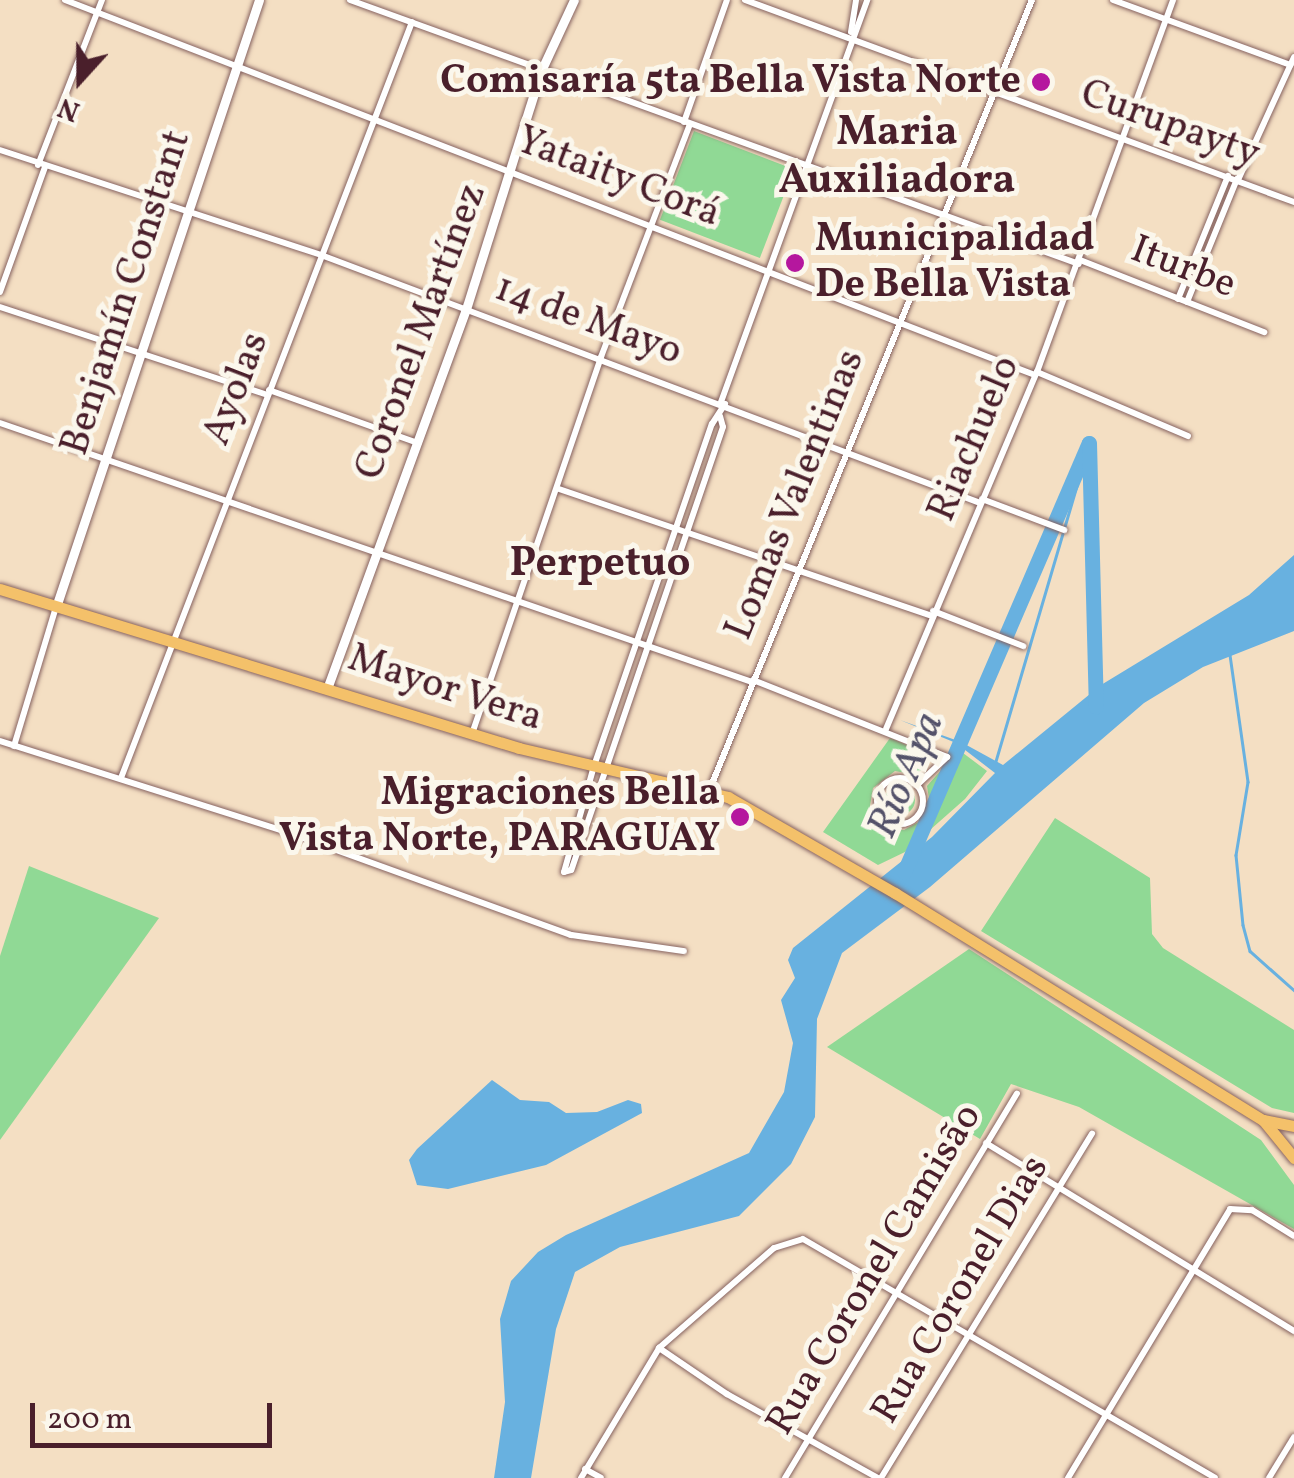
<!DOCTYPE html>
<meta charset="utf-8">
<style>
body{margin:0}
#map{position:relative;width:1294px;height:1478px;overflow:hidden;background:#f4dfc3;font-family:Vollkorn,serif}
div>[style]{position:absolute}
[style*='--x']{left:calc(var(--x)*1px);top:calc(var(--y)*1px);width:calc(var(--w)*1px);rotate:calc(var(--a)*1deg)}
.green>*{inset:0;background:#90d995;transform-origin:0 0}
.round{border-radius:50%}
.water>*{inset:0;background:#68b1e0}
.stream>*{height:2.5px;margin:-1.25px;padding:0 1.25px;transform-origin:1.25px;border-radius:1.25px;background:#68b1e0}
.river>*{height:15px;margin:-7.5px;padding:0 7.5px;transform-origin:7.5px;border-radius:7.5px;background:#68b1e0}
.roads{filter:drop-shadow(0 0 2px #866260) drop-shadow(0 0 2px #866260)}
.minor>*{height:6px;margin:-3px;padding:0 3px;transform-origin:3px;border-radius:3px;background:#fff}
.minor>.ring{margin:-3px;padding:0;box-sizing:content-box;background:none;border:6px solid #fff;border-radius:50%}
.tertiary>*{height:9px;margin:-4.5px;padding:0 4.5px;transform-origin:4.5px;border-radius:4.5px;background:#fff}
.primary>*{height:11px;margin:-5.5px;padding:0 5.5px;transform-origin:5.5px;border-radius:5.5px;background:#f4c16a}
.trunk>*{height:11px;margin:-5.5px;padding:0 5.5px;transform-origin:5.5px;border-radius:5.5px;background:#f4c16a}
.dots>*{width:28px;height:28px;translate:-50% -50%;box-sizing:border-box;border:5px solid #fbf7ec;border-radius:50%}
span{translate:-50% -50%;white-space:nowrap;text-align:center;line-height:1.15;-webkit-text-stroke:10px #fbf7ec;paint-order:stroke}
.poi-label{font-size:40px;color:#4a1f2b;font-weight:700}
.right{translate:-100% -50%;text-align:right}
.left{translate:0 -50%;text-align:left}
.street-label{font-size:40px;color:#4a1f2b}
.neighbourhood-label{font-size:42px;color:#4a1f2b;font-weight:700}
.water-label{font-size:42px;color:#54526a;font-style:italic}
.north{position:absolute;left:30px;top:30px;width:100px;height:100px;-webkit-text-stroke:8px #fbf7ec;paint-order:stroke;rotate:201deg;font-size:28px;font-weight:700;line-height:40px;text-align:center;color:#4a1f2b}
.north::after{content:'';display:block;margin:auto;width:35px;height:45px;background:#4a1f2b;clip-path:polygon(50% 0,100% 100%,50% 72%,0 100%)}
.scale{position:absolute;left:30px;top:1403px;width:242px;height:45px;box-sizing:border-box;border:5px solid #4a1f2b;border-top:0;padding-left:12px;font-size:30px;line-height:35px;white-space:nowrap;color:#4a1f2b;-webkit-text-stroke:8px #fbf7ec;paint-order:stroke}
</style>
<div id="map">
<div class="green">
<i style="left:694px;top:131px;width:107px;height:95px;rotate:21deg"></i>
<i style="clip-path:polygon(890px 738px,935px 757px,916px 775px,895px 771px,873px 788px,870px 806px,887px 828px,904px 830px,922px 820px,930px 805px,927px 786px,959px 750px,987px 771px,965px 799px,905px 852px,878px 865px,823px 832px)"></i>
<i class="round" style="left:885px;top:785px;width:30px;height:30px"></i>
<i style="clip-path:polygon(1055px 818px,1150px 878px,1152px 934px,1163px 948px,1294px 1030px,1294px 1113px,1272px 1108px,981px 931px)"></i>
<i style="clip-path:polygon(29px 866px,159px 918px,0 1140px,0 956px)"></i>
<i style="clip-path:polygon(969px 949px,1261px 1140px,1294px 1185px,1294px 1229px,1079px 1107px,1011px 1084px,980px 1139px,827px 1047px)"></i>
</div>
<div class="water">
<i style="clip-path:polygon(1294px 555px,1294px 631px,1203px 667px,1144px 703px,930px 887px,842px 953px,817px 1019px,815px 1117px,791px 1164px,739px 1216px,620px 1247px,575px 1272px,556px 1329px,531px 1478px,494px 1478px,505px 1402px,500px 1319px,511px 1281px,538px 1252px,566px 1235px,749px 1153px,784px 1092px,793px 1043px,781px 1000px,795px 978px,788px 960px,793px 948px,932px 837px,995px 773px,956px 743px,900px 720px,961px 742px,1003px 765px,1101px 685px,1249px 595px)"></i>
<i style="clip-path:polygon(492px 1080px,520px 1100px,549px 1102px,566px 1113px,597px 1112px,628px 1100px,641px 1104px,642px 1113px,546px 1165px,448px 1189px,417px 1185px,409px 1160px,417px 1149px)"></i>
</div>
<div class="stream">
<i style="--x:1230;--y:655;--w:128;--a:81.9"></i>
<i style="--x:1248;--y:782;--w:74;--a:99.3"></i>
<i style="--x:1236;--y:855;--w:70;--a:84.3"></i>
<i style="--x:1243;--y:925;--w:27;--a:75"></i>
<i style="--x:1250;--y:951;--w:59;--a:41.6"></i>
<i style="--x:995;--y:763;--w:334;--a:-73.6"></i>
</div>
<div class="river">
<i style="--x:904;--y:872;--w:467;--a:-66.7"></i>
<i style="--x:1089;--y:443;--w:264;--a:88.5"></i>
</div>
<div class="roads">
<div class="minor">
<i style="--x:65;--y:0;--w:1040;--a:21.14"></i>
<i style="--x:350;--y:0;--w:775;--a:19.91"></i>
<i style="--x:745;--y:0;--w:585;--a:20.2"></i>
<i style="--x:1113;--y:0;--w:189;--a:20.1"></i>
<i style="--x:851;--y:32;--w:32;--a:-81"></i>
<i style="--x:684;--y:122;--w:129;--a:-70.6"></i>
<i style="--x:0;--y:150;--w:338;--a:18.1"></i>
<i style="--x:321;--y:255;--w:704;--a:20.62"></i>
<i style="--x:38;--y:165;--w:177;--a:-68.8"></i>
<i style="--x:1238;--y:180;--w:135;--a:-65.5"></i>
<i style="--x:1080;--y:260;--w:198;--a:21.4"></i>
<i style="--x:0;--y:292;--w:133;--a:-70.2"></i>
<i style="--x:1178;--y:299;--w:133;--a:-67.9"></i>
<i style="--x:1187;--y:302;--w:133;--a:-67.9"></i>
<i style="--x:0;--y:307;--w:281;--a:18.2"></i>
<i style="--x:1037;--y:372;--w:164;--a:23"></i>
<i style="--x:269;--y:390;--w:155;--a:19.6"></i>
<i style="--x:721;--y:402;--w:428;--a:-70"></i>
<i style="--x:720;--y:416;--w:11;--a:75"></i>
<i style="--x:723;--y:427;--w:468;--a:108.9"></i>
<i style="--x:571;--y:870;--w:7;--a:164"></i>
<i style="--x:564;--y:872;--w:110;--a:-74.2"></i>
<i style="--x:594;--y:766;--w:362;--a:-71"></i>
<i style="--x:712;--y:424;--w:24;--a:-57"></i>
<i style="--x:0;--y:423;--w:795;--a:19"></i>
<i style="--x:559;--y:489;--w:393;--a:18.8"></i>
<i style="--x:982;--y:499;--w:88;--a:20.7"></i>
<i style="--x:933;--y:611;--w:97;--a:21.3"></i>
<i style="--x:753;--y:680;--w:209;--a:21.6"></i>
<i style="--x:947;--y:757;--w:41;--a:137"></i>
<i style="--x:886;--y:729;--w:388;--a:-67.1"></i>
<i style="--x:1037;--y:372;--w:396;--a:-69.9"></i>
<i style="--x:472;--y:734;--w:398;--a:-71.1"></i>
<i style="--x:601;--y:357;--w:249;--a:-69.1"></i>
<i style="--x:0;--y:741;--w:295;--a:17.6"></i>
<i style="--x:281;--y:830;--w:308;--a:19.9"></i>
<i style="--x:571;--y:935;--w:114;--a:8.1"></i>
<i style="--x:14;--y:746;--w:145;--a:-73.2"></i>
<i style="--x:121;--y:778;--w:810;--a:-68.95"></i>
<i class="ring" style="left:877px;top:778px;width:40px;height:40px"></i>
<i style="--x:709;--y:791;--w:854;--a:-67.79"></i>
<i style="--x:986;--y:1143;--w:361;--a:31.4"></i>
<i style="--x:659;--y:1348;--w:82;--a:34.1"></i>
<i style="--x:727;--y:1394;--w:173;--a:29.1"></i>
<i style="--x:585;--y:1469;--w:18;--a:29"></i>
<i style="--x:581;--y:1478;--w:152;--a:-59"></i>
<i style="--x:659;--y:1348;--w:152;--a:-41"></i>
<i style="--x:774;--y:1248;--w:30;--a:-17"></i>
<i style="--x:803;--y:1239;--w:476;--a:30.1"></i>
<i style="--x:785;--y:1478;--w:449;--a:-58.9"></i>
<i style="--x:881;--y:1478;--w:404;--a:-58.5"></i>
<i style="--x:1068;--y:1478;--w:314;--a:-58.9"></i>
<i style="--x:1230;--y:1209;--w:22;--a:3"></i>
<i style="--x:1252;--y:1210;--w:49;--a:31.8"></i>
<i style="--x:1269;--y:1478;--w:48;--a:-58.6"></i>
</div>
<div class="tertiary">
<i style="--x:56;--y:607;--w:640;--a:-71.51"></i>
<i style="--x:328;--y:686;--w:401;--a:-69.9"></i>
<i style="--x:466;--y:309;--w:250;--a:-72.5"></i>
<i style="--x:541;--y:71;--w:78;--a:-65.1"></i>
</div>
<div class="primary">
<i style="--x:895;--y:893;--w:432;--a:31.7"></i>
<i style="--x:1263;--y:1120;--w:49;--a:50.8"></i>
<i style="--x:1263;--y:1120;--w:32;--a:11"></i>
</div>
<div class="trunk">
<i style="--x:0;--y:589;--w:543;--a:17.03"></i>
<i style="--x:519;--y:748;--w:215;--a:13.2"></i>
<i style="--x:728;--y:797;--w:193;--a:29.9"></i>
</div>
</div>
<div class="dots">
<i style="left:1041px;top:82px;background:#b5179e"></i>
<i style="left:795px;top:263px;background:#b5179e"></i>
<i style="left:740px;top:817px;background:#b5179e"></i>
</div>
<div class="poi-label">
<span class="right" style="left:1021px;top:82px">Comisaría 5ta Bella Vista Norte</span>
<span class="left" style="left:815px;top:263px">Municipalidad<br>De Bella Vista</span>
<span class="right" style="left:720px;top:817px">Migraciones Bella<br>Vista Norte, PARAGUAY</span>
</div>
<div class="street-label">
<span style="left:1170px;top:125px;rotate:20deg">Curupayty</span>
<span style="left:618px;top:178px;rotate:21deg">Yataity Corá</span>
<span style="left:1183px;top:268px;rotate:21deg">Iturbe</span>
<span style="left:127px;top:293px;rotate:-72deg">Benjamín Constant</span>
<span style="left:588px;top:321px;rotate:20deg">14 de Mayo</span>
<span style="left:422px;top:332px;rotate:-70deg">Coronel Martínez</span>
<span style="left:237px;top:389px;rotate:-69deg">Ayolas</span>
<span style="left:975px;top:439px;rotate:-67deg">Riachuelo</span>
<span style="left:796px;top:495px;rotate:-68deg">Lomas Valentinas</span>
<span style="left:445px;top:689px;rotate:18deg">Mayor Vera</span>
<span style="left:875px;top:1270px;rotate:-59deg">Rua Coronel Camisão</span>
<span style="left:961px;top:1290px;rotate:-59deg">Rua Coronel Dias</span>
</div>
<div class="neighbourhood-label">
<span style="left:897px;top:158px">Maria<br>Auxiliadora</span>
<span style="left:600px;top:565px">Perpetuo</span>
</div>
<div class="water-label">
<span style="left:908px;top:776px;rotate:-67deg">Río Apa</span>
</div>
<div class="north">N</div>
<div class="scale">200 m</div>
</div>
